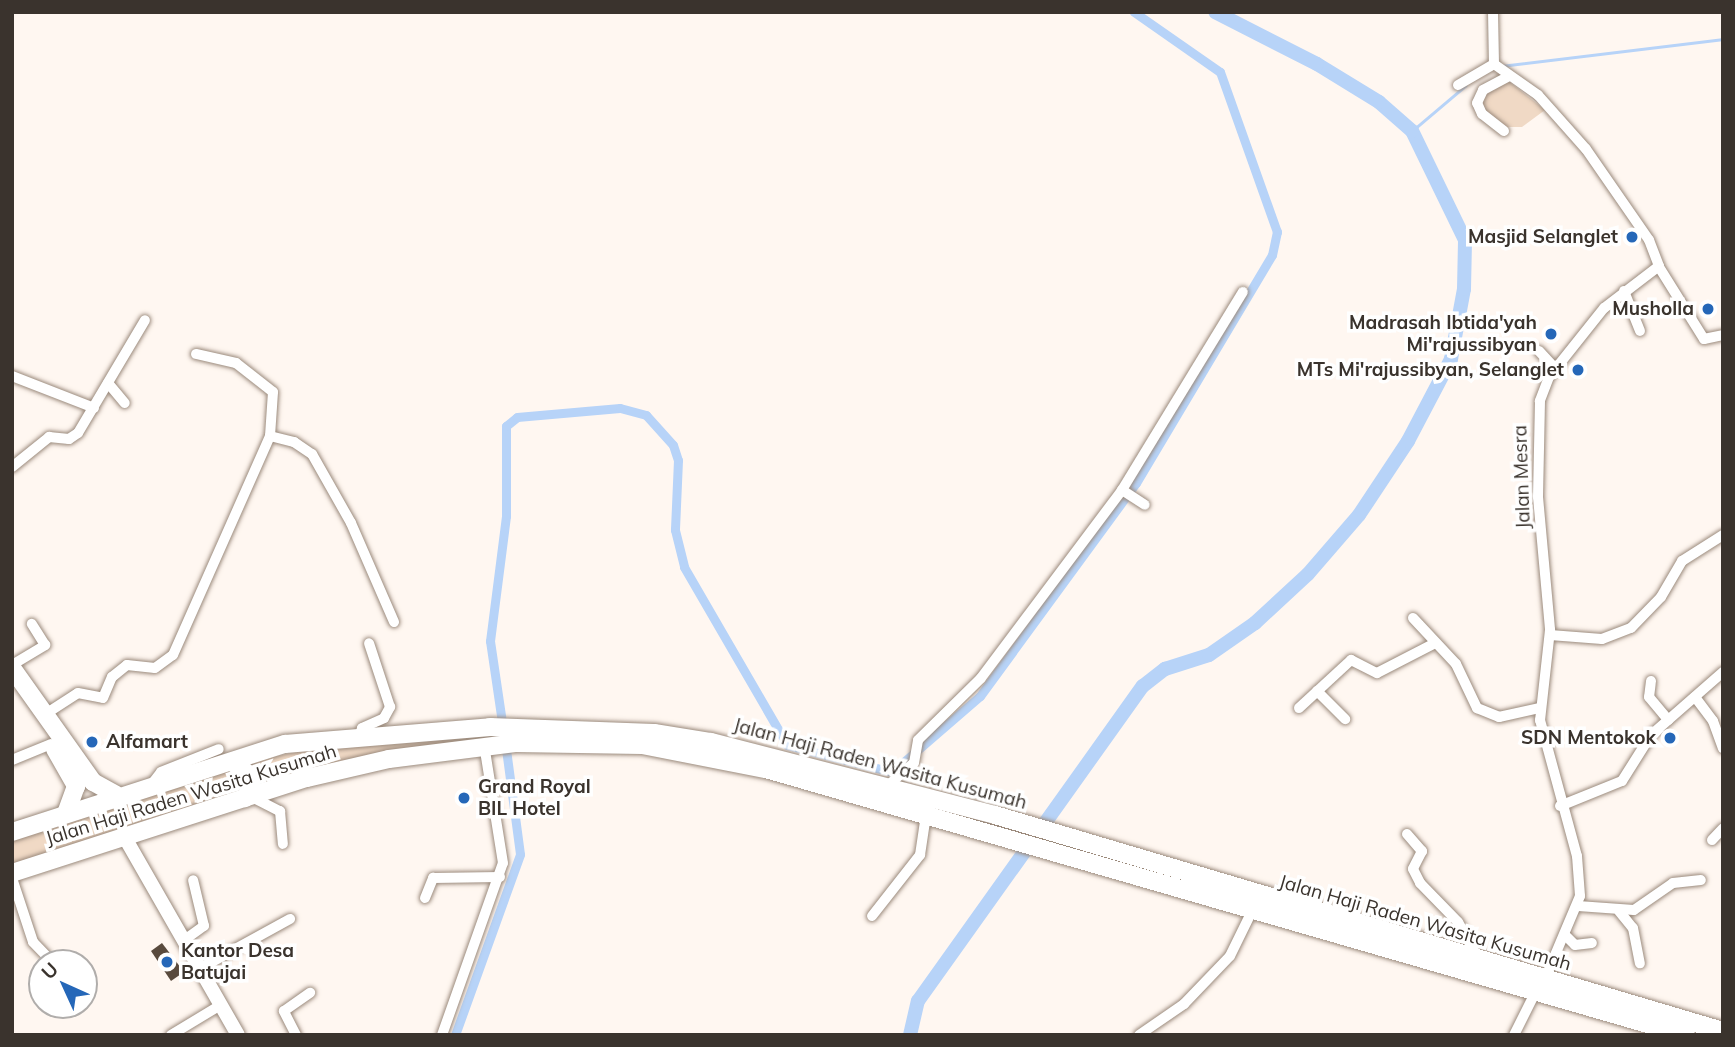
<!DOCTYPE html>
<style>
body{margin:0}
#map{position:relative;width:1735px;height:1047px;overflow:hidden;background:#fff7f1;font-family:Mulish,sans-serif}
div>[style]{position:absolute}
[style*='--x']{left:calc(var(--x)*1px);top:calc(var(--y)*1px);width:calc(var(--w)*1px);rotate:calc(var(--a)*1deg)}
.green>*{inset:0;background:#f0d9c5}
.stream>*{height:2.5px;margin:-1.25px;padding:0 1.25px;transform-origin:1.25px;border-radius:1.25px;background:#b7d3f8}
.canal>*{height:9px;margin:-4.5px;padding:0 4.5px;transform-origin:4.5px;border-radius:4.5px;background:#b7d3f8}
.river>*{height:14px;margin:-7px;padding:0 7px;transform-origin:7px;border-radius:7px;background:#b7d3f8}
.building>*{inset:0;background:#594a3d}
.roads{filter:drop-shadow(0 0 2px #9b8a7c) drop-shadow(0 0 2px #9b8a7c)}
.street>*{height:10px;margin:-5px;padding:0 5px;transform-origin:5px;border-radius:5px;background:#fff}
.secondary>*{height:14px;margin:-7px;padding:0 7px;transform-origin:7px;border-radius:7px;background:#fff}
.highway>*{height:18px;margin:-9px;padding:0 9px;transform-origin:9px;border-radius:9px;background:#fff}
.dots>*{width:19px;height:19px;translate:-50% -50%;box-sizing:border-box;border:4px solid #fff;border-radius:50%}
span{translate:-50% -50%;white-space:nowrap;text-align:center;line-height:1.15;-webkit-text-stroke:7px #fff;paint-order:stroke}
.poi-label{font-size:19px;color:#3a332d;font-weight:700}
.right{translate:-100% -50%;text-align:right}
.left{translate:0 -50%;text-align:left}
.street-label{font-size:19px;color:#3a332d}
.frame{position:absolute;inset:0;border:14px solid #3a332d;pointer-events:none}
.north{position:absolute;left:28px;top:949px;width:70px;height:70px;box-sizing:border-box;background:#fff;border:2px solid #b0adab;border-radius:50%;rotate:315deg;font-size:19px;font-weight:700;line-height:28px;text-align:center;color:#3a332d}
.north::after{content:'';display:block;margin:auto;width:24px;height:32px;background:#2567b8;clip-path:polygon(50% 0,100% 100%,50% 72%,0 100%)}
</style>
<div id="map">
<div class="green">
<i style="clip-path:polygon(1507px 80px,1545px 110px,1522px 127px,1501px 127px,1486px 114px,1477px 95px)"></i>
<i style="clip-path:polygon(492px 737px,255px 792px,246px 763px,300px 751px)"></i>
<i style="clip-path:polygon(223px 771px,241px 775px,242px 788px,235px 795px,12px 870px,12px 840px)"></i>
</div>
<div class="stream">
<i style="--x:1501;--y:66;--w:224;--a:-6.9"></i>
<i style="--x:1412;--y:131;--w:70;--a:-40.3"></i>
</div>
<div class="canal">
<i style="--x:503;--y:729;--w:89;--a:-98.4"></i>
<i style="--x:490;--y:641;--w:126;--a:-82.7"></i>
<i style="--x:506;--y:516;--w:90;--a:-90"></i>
<i style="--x:506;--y:426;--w:14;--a:-39"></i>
<i style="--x:517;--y:417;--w:103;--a:-5"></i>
<i style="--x:620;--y:408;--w:27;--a:15"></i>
<i style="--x:646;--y:415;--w:40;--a:48"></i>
<i style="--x:673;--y:445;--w:16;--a:72"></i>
<i style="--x:678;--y:460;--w:70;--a:92.5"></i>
<i style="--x:675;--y:530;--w:38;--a:76"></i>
<i style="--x:684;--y:567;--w:206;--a:59.9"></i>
<i style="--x:787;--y:745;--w:108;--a:14.4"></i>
<i style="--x:892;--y:772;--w:116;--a:-40.8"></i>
<i style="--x:980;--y:696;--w:264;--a:-53.8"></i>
<i style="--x:1136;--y:483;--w:265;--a:-59.2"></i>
<i style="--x:1272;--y:255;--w:24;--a:-78"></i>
<i style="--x:1277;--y:232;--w:170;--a:-109.6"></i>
<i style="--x:1220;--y:72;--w:105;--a:-145.1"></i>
<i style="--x:455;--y:1035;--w:192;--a:-70.2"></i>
<i style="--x:520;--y:854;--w:113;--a:-97.6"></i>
</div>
<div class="river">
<i style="--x:910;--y:1035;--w:35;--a:-77"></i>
<i style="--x:918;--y:1001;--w:387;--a:-54.5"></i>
<i style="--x:1143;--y:686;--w:28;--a:-38"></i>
<i style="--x:1165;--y:669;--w:46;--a:-17.7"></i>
<i style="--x:1209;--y:655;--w:56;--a:-34.8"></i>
<i style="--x:1255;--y:623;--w:72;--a:-42.8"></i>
<i style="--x:1308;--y:574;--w:78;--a:-49.2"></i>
<i style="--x:1359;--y:515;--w:89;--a:-56.5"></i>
<i style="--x:1408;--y:441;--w:93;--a:-62.3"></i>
<i style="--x:1451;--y:359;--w:71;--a:-79.5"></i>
<i style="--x:1464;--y:289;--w:49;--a:-88.8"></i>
<i style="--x:1465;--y:240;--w:121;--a:-115.9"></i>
<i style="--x:1412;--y:131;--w:44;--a:-138.7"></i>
<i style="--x:1379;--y:102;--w:73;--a:-148.5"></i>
<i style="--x:1317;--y:64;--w:114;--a:-153"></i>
</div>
<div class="building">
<i style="clip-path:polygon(162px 943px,184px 972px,171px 981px,151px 951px)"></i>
</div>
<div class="roads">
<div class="street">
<i style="--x:1493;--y:12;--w:52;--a:88.9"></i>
<i style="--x:1494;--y:64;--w:54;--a:35.2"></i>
<i style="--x:1538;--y:95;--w:72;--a:48.4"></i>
<i style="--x:1586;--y:149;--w:111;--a:55.3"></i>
<i style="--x:1649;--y:240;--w:28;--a:69"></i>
<i style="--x:1659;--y:266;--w:69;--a:142.6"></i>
<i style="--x:1604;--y:308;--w:88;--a:128.6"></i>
<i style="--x:1549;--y:377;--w:26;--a:111"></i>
<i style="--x:1540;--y:401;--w:96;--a:91.2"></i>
<i style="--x:1538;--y:497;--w:134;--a:84.8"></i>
<i style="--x:1550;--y:630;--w:91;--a:96.3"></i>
<i style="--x:1540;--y:720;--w:141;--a:74.8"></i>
<i style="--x:1577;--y:856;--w:40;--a:85.7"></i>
<i style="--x:1580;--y:896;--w:90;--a:112.9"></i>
<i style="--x:1458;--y:85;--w:42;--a:-30.3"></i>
<i style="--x:1504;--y:131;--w:28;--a:-142"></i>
<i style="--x:1482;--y:114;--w:12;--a:-114"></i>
<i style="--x:1477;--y:103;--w:14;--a:-65"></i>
<i style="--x:1483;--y:90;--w:30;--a:-28"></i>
<i style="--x:1659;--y:267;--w:85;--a:58"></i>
<i style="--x:1704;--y:339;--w:19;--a:-12"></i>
<i style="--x:1624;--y:291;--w:43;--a:68.2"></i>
<i style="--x:1539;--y:351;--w:23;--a:47"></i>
<i style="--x:12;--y:376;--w:88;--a:21.3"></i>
<i style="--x:108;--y:383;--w:26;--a:50"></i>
<i style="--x:270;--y:436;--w:25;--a:14"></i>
<i style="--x:294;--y:442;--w:22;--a:34"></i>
<i style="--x:312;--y:454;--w:79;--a:60.5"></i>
<i style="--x:351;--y:523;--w:108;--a:66.5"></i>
<i style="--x:12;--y:467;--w:48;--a:-39"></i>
<i style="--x:49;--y:437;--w:20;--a:6"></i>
<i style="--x:69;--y:439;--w:11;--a:-34"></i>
<i style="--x:78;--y:433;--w:131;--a:-59.3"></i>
<i style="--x:1122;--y:490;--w:27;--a:33"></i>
<i style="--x:1413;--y:618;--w:63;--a:46.9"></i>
<i style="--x:1456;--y:664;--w:49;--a:64.5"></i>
<i style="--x:1477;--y:708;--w:24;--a:22"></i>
<i style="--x:1499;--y:717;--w:42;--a:-12.4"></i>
<i style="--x:1550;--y:635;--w:52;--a:4.4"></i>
<i style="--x:1602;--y:639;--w:31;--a:-21"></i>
<i style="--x:1631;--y:628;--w:43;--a:-45.9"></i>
<i style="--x:1661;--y:597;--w:42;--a:-59.7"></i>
<i style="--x:1682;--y:561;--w:49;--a:-32.4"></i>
<i style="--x:12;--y:665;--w:39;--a:-31"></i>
<i style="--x:45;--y:645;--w:25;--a:-122"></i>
<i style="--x:1651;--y:681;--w:16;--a:97"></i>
<i style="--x:1649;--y:697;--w:30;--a:50"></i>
<i style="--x:1317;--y:691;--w:40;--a:45"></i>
<i style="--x:1695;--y:697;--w:30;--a:53"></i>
<i style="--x:1713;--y:721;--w:29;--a:70"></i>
<i style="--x:1299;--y:708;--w:71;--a:-42.7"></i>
<i style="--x:1351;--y:660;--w:29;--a:27"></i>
<i style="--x:1377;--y:673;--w:65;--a:-27.3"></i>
<i style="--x:44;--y:715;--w:40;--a:-32.9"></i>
<i style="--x:78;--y:693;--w:25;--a:11"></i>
<i style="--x:103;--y:698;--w:23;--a:-67"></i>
<i style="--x:112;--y:677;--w:19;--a:-39"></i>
<i style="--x:127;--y:665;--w:28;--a:6"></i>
<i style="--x:155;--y:668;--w:22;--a:-36"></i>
<i style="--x:173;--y:655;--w:240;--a:-66.1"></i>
<i style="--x:270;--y:436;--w:44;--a:-86.1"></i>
<i style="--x:273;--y:392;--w:47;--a:-141.9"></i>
<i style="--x:236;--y:363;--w:41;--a:-167.3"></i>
<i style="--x:360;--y:736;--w:8;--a:-76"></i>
<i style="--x:362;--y:728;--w:24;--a:-24"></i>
<i style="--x:384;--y:718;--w:13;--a:-61"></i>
<i style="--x:390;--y:707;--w:67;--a:-108.2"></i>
<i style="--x:12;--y:760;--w:42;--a:-22.3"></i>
<i style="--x:151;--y:785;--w:16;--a:-52"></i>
<i style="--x:161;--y:772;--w:62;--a:-21.6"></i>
<i style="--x:885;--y:788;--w:38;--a:-41"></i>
<i style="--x:914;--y:763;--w:23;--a:-80"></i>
<i style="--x:918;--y:740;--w:88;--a:-44.5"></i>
<i style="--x:981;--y:678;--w:235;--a:-53.1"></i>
<i style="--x:1122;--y:490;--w:232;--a:-58.6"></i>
<i style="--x:250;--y:796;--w:34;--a:27"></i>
<i style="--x:280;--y:811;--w:33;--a:85"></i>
<i style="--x:1560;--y:806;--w:67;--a:-22"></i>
<i style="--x:1622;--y:781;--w:54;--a:-57.8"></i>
<i style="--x:1651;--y:735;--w:96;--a:-41.2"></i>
<i style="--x:1407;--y:834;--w:23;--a:49"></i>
<i style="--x:1422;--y:851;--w:20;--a:117"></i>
<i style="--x:1413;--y:869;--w:16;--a:63"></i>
<i style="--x:1420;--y:883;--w:54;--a:45.7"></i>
<i style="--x:1458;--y:922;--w:41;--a:60.9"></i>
<i style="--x:1712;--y:840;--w:16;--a:-47"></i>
<i style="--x:12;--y:878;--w:67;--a:71.8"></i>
<i style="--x:33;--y:942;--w:29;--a:46"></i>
<i style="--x:425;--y:898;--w:22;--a:-68"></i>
<i style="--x:433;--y:878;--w:67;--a:-0.9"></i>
<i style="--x:1578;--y:906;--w:56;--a:4.1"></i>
<i style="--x:1634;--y:910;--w:47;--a:-34.7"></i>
<i style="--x:1673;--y:883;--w:28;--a:-6"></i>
<i style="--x:1619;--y:911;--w:22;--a:51"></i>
<i style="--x:1633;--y:928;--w:36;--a:79"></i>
<i style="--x:872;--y:916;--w:78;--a:-51.8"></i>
<i style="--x:920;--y:855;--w:40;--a:-81.5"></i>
<i style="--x:1567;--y:937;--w:11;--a:45"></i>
<i style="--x:1575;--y:945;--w:17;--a:-7"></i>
<i style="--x:183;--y:941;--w:26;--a:-36"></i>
<i style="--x:204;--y:926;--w:47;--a:-103.4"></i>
<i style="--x:199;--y:969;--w:104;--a:-28.8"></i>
<i style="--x:171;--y:1035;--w:56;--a:-31.1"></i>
<i style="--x:296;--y:1035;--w:27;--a:-117"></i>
<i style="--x:284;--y:1011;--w:32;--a:-35"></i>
<i style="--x:442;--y:1035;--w:182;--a:-70.5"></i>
<i style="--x:503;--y:863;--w:120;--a:-99.1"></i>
<i style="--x:1139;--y:1035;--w:55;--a:-34.6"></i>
<i style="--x:1184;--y:1004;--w:66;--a:-46.2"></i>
<i style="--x:1230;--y:956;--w:52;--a:-63.9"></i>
<i style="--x:1514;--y:1035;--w:47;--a:-63.4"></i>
</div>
<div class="secondary">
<i style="--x:124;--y:836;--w:229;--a:60.2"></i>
</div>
<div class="highway">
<i style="--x:12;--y:668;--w:140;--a:54.6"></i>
<i style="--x:93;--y:782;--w:26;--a:29"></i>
<i style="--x:55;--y:749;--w:43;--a:60.4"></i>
<i style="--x:76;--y:786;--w:27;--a:110"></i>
<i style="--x:232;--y:762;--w:22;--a:36"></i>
<i style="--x:250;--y:775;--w:14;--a:86"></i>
<i style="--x:251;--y:789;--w:11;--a:124"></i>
<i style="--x:12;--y:832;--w:287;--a:-17.9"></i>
<i style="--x:285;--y:744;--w:206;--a:-4.7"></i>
<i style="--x:490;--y:727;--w:164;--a:2.1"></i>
<i style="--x:654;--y:733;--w:58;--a:9"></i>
<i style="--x:711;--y:742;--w:293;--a:14.4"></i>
<i style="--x:995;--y:815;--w:759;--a:16.53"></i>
<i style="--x:12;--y:873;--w:310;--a:-17.9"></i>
<i style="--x:307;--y:778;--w:84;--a:-13"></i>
<i style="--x:389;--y:759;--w:127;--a:-7.2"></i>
<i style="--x:515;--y:743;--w:127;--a:0.9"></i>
<i style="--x:642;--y:745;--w:126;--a:11"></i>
<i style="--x:766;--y:769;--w:958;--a:16.13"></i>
</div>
</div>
<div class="dots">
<i style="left:1632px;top:237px;background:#2567b8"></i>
<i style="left:1708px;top:309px;background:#2567b8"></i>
<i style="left:1551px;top:334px;background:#2567b8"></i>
<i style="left:1578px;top:370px;background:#2567b8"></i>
<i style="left:1670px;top:738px;background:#2567b8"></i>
<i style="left:92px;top:742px;background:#2567b8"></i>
<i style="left:464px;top:798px;background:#2567b8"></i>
<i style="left:167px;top:962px;background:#2567b8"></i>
</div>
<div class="poi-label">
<span class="right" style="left:1618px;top:237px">Masjid Selanglet</span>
<span class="right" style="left:1694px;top:309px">Musholla</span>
<span class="right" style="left:1537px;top:334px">Madrasah Ibtida'yah<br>Mi'rajussibyan</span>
<span class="right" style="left:1564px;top:370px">MTs Mi'rajussibyan, Selanglet</span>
<span class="right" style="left:1656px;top:738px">SDN Mentokok</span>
<span class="left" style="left:106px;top:742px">Alfamart</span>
<span class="left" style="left:478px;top:798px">Grand Royal<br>BIL Hotel</span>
<span class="left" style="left:181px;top:962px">Kantor Desa<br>Batujai</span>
</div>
<div class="street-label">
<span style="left:1522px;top:477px;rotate:-92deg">Jalan Mesra</span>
<span style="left:880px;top:764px;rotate:15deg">Jalan Haji Raden Wasita Kusumah</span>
<span style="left:191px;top:795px;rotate:-17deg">Jalan Haji Raden Wasita Kusumah</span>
<span style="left:1425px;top:923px;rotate:16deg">Jalan Haji Raden Wasita Kusumah</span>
</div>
<div class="frame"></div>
<div class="north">U</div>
</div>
